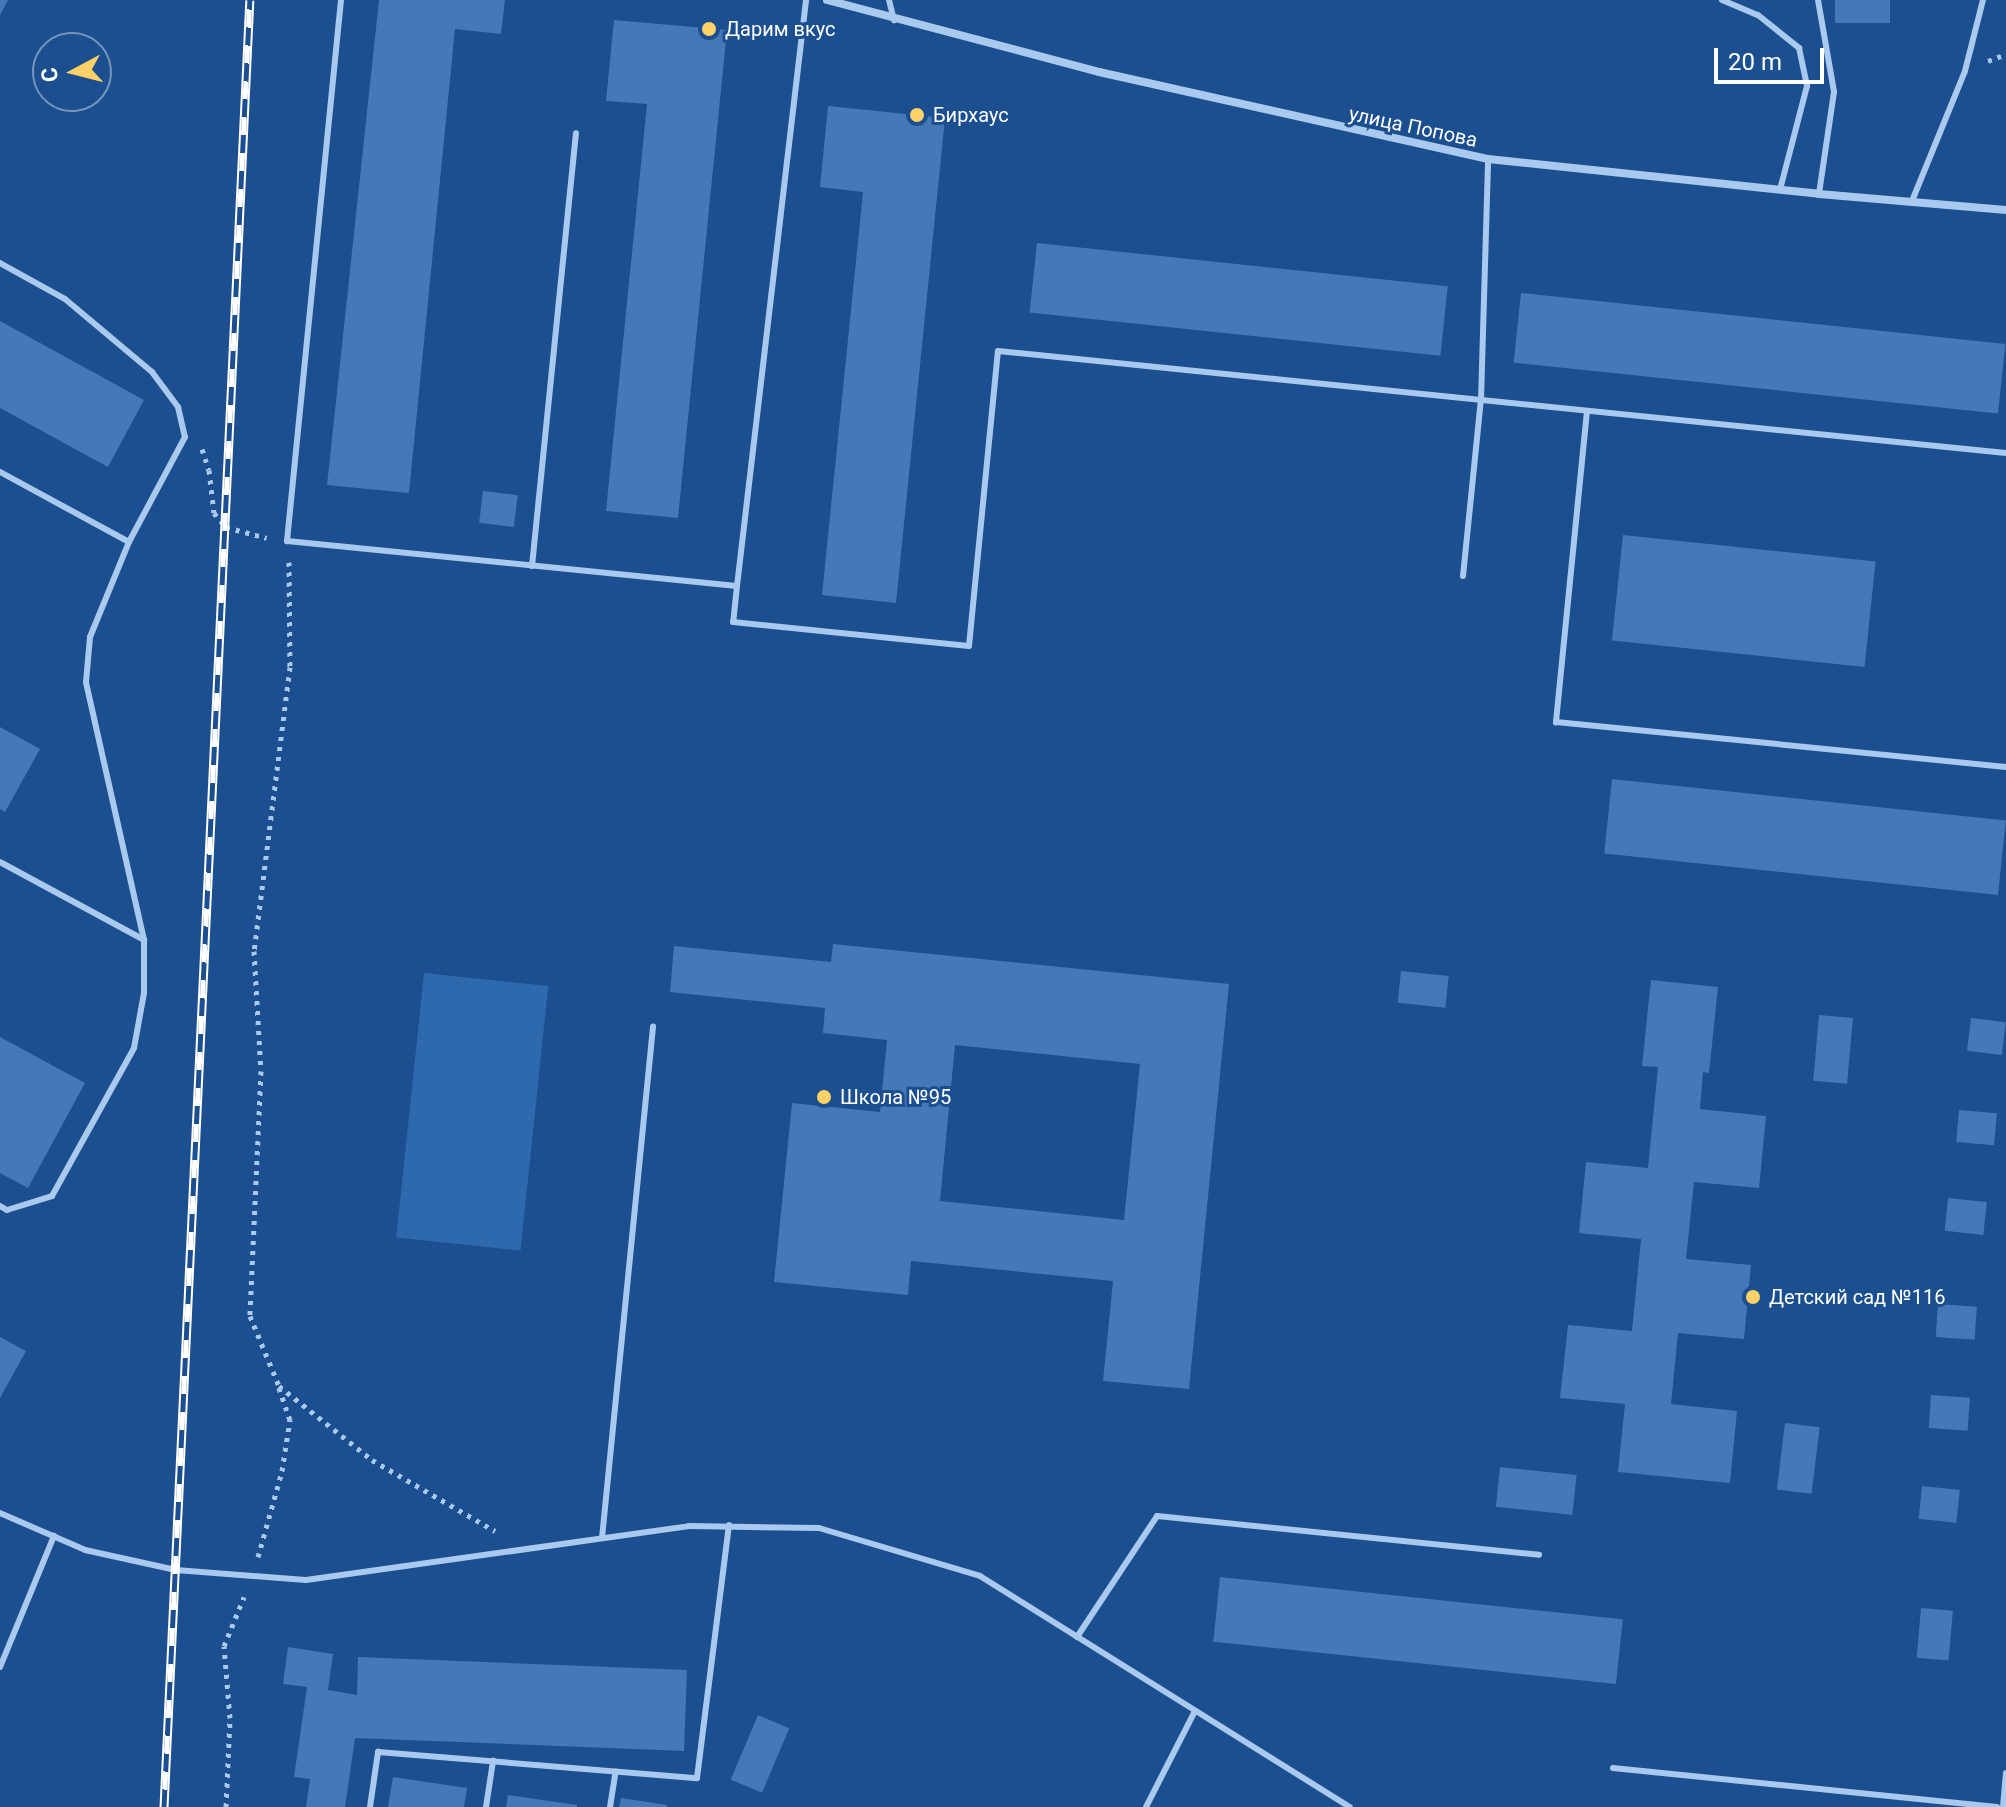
<!DOCTYPE html>
<meta charset="utf-8">
<style>
body{margin:0}
#map{position:relative;width:2006px;height:1807px;overflow:hidden;background:#1b4f8f;font-family:Roboto,sans-serif}
div>[style]{position:absolute}
[style*='--x']{left:calc(var(--x)*1px);top:calc(var(--y)*1px);width:calc(var(--w)*1px);rotate:calc(var(--a)*1deg)}
.green>*{inset:0;background:#2e69ad;transform-origin:0 0}
.building>*{inset:0;background:#4478b7;transform-origin:0 0}
.path>*{height:5px;margin-top:-2.5px;transform-origin:0;background:repeating-linear-gradient(90deg,#a9c9ee 0 4px,transparent 0 10px)}
.service>*{height:6px;margin:-3px;padding:0 3px;transform-origin:3px;border-radius:3px;background:#a9c9ee}
.minor>*{height:8px;margin:-4px;padding:0 4px;transform-origin:4px;border-radius:4px;background:#a9c9ee}
.rail>*{height:9px;margin-top:-4.5px;transform-origin:0;background:repeating-linear-gradient(90deg,#1b4f8f 0 18px,#fff 0 36px);box-sizing:border-box;border-block:2px solid #fff}
.dots>*{width:22px;height:22px;translate:-50% -50%;box-sizing:border-box;border:4px solid #1b4f8f;border-radius:50%}
span{translate:-50% -50%;white-space:nowrap;text-align:center;line-height:1.15;-webkit-text-stroke:6px #1b4f8f;paint-order:stroke}
.poi-label{font-size:20px;color:#fff}
.left{translate:0 -50%;text-align:left}
.street-label{font-size:20px;color:#fff}
.north{position:absolute;left:32px;top:32px;width:80px;height:80px;box-sizing:border-box;background:#1b4f8f;border:2px solid #7695bc;border-radius:50%;rotate:263deg;font-size:22px;font-weight:700;line-height:32px;text-align:center;color:#fff}
.north::after{content:'';display:block;margin:auto;width:28px;height:36px;background:#ffd166;clip-path:polygon(50% 0,100% 100%,50% 72%,0 100%)}
.scale{position:absolute;left:1714px;top:48px;width:110px;height:36px;box-sizing:border-box;border:4px solid #fff;border-top:0;padding-left:10px;font-size:24px;line-height:28px;white-space:nowrap;color:#fff;-webkit-text-stroke:6px #1b4f8f;paint-order:stroke}
</style>
<div id="map">
<div class="green">
<i style="left:424px;top:973px;width:125px;height:266px;rotate:6deg"></i>
</div>
<div class="building">
<i style="clip-path:polygon(0 0,8px 0,0 15px)"></i>
<i style="clip-path:polygon(379px 0,505px 0,501px 34px,455px 29px,409px 493px,327px 485px)"></i>
<i style="left:1835px;top:0;width:55px;height:23px"></i>
<i style="clip-path:polygon(614px 20px,727px 30px,678px 518px,606px 511px,647px 104px,606px 101px)"></i>
<i style="clip-path:polygon(828px 106px,945px 118px,896px 603px,822px 595px,863px 192px,820px 187px)"></i>
<i style="left:1037px;top:243px;width:413px;height:70px;rotate:6deg"></i>
<i style="left:1521px;top:293px;width:487px;height:70px;rotate:6deg"></i>
<i style="clip-path:polygon(0 321px,144px 400px,108px 467px,0 408px)"></i>
<i style="left:483px;top:491px;width:35px;height:32px;rotate:7deg"></i>
<i style="left:1623px;top:535px;width:254px;height:106px;rotate:6deg"></i>
<i style="clip-path:polygon(0 727px,40px 749px,5px 812px,0 809px)"></i>
<i style="left:1612px;top:779px;width:396px;height:75px;rotate:6deg"></i>
<i style="clip-path:polygon(evenodd,833px 944px,1229px 984px,1189px 1389px,1103px 1381px,1113px 1281px,911px 1261px,908px 1295px,774px 1282px,792px 1103px,880px 1112px,887px 1040px,823px 1033px,825px 1008px,670px 992px,674px 946px,831px 962px,833px 944px,955px 1045px,1140px 1064px,1124px 1220px,940px 1201px,955px 1045px)"></i>
<i style="left:1401px;top:971px;width:48px;height:32px;rotate:6deg"></i>
<i style="clip-path:polygon(1651px 980px,1718px 987px,1709px 1073px,1703px 1072px,1700px 1109px,1766px 1116px,1759px 1188px,1694px 1182px,1686px 1259px,1751px 1265px,1744px 1339px,1678px 1333px,1671px 1404px,1737px 1411px,1730px 1483px,1618px 1472px,1625px 1404px,1560px 1398px,1568px 1325px,1632px 1331px,1641px 1239px,1579px 1233px,1586px 1162px,1648px 1168px,1658px 1067px,1642px 1066px)"></i>
<i style="left:1819px;top:1015px;width:34px;height:66px;rotate:5deg"></i>
<i style="left:1971px;top:1018px;width:35px;height:33px;rotate:7deg"></i>
<i style="clip-path:polygon(0 1037px,85px 1083px,28px 1188px,0 1173px)"></i>
<i style="left:1959px;top:1110px;width:38px;height:32px;rotate:5deg"></i>
<i style="left:1948px;top:1198px;width:39px;height:33px;rotate:6deg"></i>
<i style="left:1938px;top:1304px;width:39px;height:33px;rotate:4deg"></i>
<i style="clip-path:polygon(0 1337px,26px 1351px,0 1398px)"></i>
<i style="left:1931px;top:1395px;width:39px;height:33px;rotate:4deg"></i>
<i style="left:1785px;top:1423px;width:35px;height:67px;rotate:7deg"></i>
<i style="left:1500px;top:1467px;width:77px;height:40px;rotate:6deg"></i>
<i style="left:1922px;top:1486px;width:38px;height:33px;rotate:6deg"></i>
<i style="left:1220px;top:1577px;width:405px;height:65px;rotate:6deg"></i>
<i style="left:1921px;top:1608px;width:32px;height:50px;rotate:5deg"></i>
<i style="clip-path:polygon(288px 1647px,333px 1654px,328px 1690px,357px 1695px,358px 1657px,687px 1670px,684px 1751px,355px 1738px,345px 1807px,306px 1807px,310px 1779px,294px 1777px,307px 1687px,283px 1684px)"></i>
<i style="left:758px;top:1715px;width:34px;height:70px;rotate:23deg"></i>
<i style="clip-path:polygon(393px 1777px,467px 1788px,464px 1807px,388px 1807px)"></i>
<i style="clip-path:polygon(508px 1795px,577px 1805px,577px 1807px,506px 1807px)"></i>
<i style="clip-path:polygon(621px 1798px,667px 1805px,666px 1807px,619px 1807px)"></i>
</div>
<div class="path">
<i style="--x:1988;--y:61;--w:19;--a:-21"></i>
<i style="--x:202;--y:449;--w:22;--a:72"></i>
<i style="--x:209;--y:470;--w:43;--a:83.4"></i>
<i style="--x:214;--y:513;--w:18;--a:49"></i>
<i style="--x:226;--y:527;--w:42;--a:15"></i>
<i style="--x:289;--y:562;--w:105;--a:89.5"></i>
<i style="--x:290;--y:667;--w:286;--a:97.2"></i>
<i style="--x:254;--y:951;--w:120;--a:86.7"></i>
<i style="--x:261;--y:1071;--w:245;--a:92.6"></i>
<i style="--x:250;--y:1316;--w:76;--a:67.5"></i>
<i style="--x:279;--y:1386;--w:119;--a:38.5"></i>
<i style="--x:372;--y:1460;--w:142;--a:30"></i>
<i style="--x:258;--y:1557;--w:89;--a:-74.4"></i>
<i style="--x:282;--y:1471;--w:52;--a:-81.1"></i>
<i style="--x:290;--y:1420;--w:34;--a:-109"></i>
<i style="--x:226;--y:1807;--w:89;--a:-87.4"></i>
<i style="--x:230;--y:1718;--w:72;--a:-94.8"></i>
<i style="--x:224;--y:1646;--w:53;--a:-67.8"></i>
</div>
<div class="service">
<i style="--x:341;--y:0;--w:544;--a:95.7"></i>
<i style="--x:287;--y:541;--w:452;--a:5.7"></i>
<i style="--x:737;--y:586;--w:590;--a:-83.28"></i>
<i style="--x:889;--y:0;--w:21;--a:76"></i>
<i style="--x:1722;--y:0;--w:39;--a:23"></i>
<i style="--x:1758;--y:15;--w:53;--a:38.8"></i>
<i style="--x:1799;--y:48;--w:39;--a:78"></i>
<i style="--x:1807;--y:86;--w:107;--a:104.6"></i>
<i style="--x:1818;--y:0;--w:93;--a:80.1"></i>
<i style="--x:1834;--y:92;--w:103;--a:98.4"></i>
<i style="--x:1912;--y:201;--w:140;--a:-67.8"></i>
<i style="--x:1965;--y:71;--w:73;--a:-75.8"></i>
<i style="--x:0;--y:263;--w:74;--a:29"></i>
<i style="--x:65;--y:299;--w:114;--a:40"></i>
<i style="--x:152;--y:372;--w:44;--a:53.4"></i>
<i style="--x:178;--y:407;--w:31;--a:77"></i>
<i style="--x:185;--y:437;--w:119;--a:118.1"></i>
<i style="--x:129;--y:542;--w:147;--a:-151.5"></i>
<i style="--x:1587;--y:411;--w:313;--a:95.7"></i>
<i style="--x:1556;--y:722;--w:452;--a:5.7"></i>
<i style="--x:532;--y:566;--w:435;--a:-84.2"></i>
<i style="--x:1463;--y:576;--w:177;--a:-84.2"></i>
<i style="--x:1481;--y:400;--w:241;--a:-88.3"></i>
<i style="--x:737;--y:586;--w:36;--a:96"></i>
<i style="--x:733;--y:622;--w:237;--a:5.8"></i>
<i style="--x:969;--y:646;--w:296;--a:-84.4"></i>
<i style="--x:998;--y:351;--w:1013;--a:5.78"></i>
<i style="--x:0;--y:862;--w:164;--a:28.4"></i>
<i style="--x:0;--y:1206;--w:8;--a:30"></i>
<i style="--x:7;--y:1210;--w:47;--a:-17.3"></i>
<i style="--x:52;--y:1196;--w:169;--a:-61"></i>
<i style="--x:134;--y:1048;--w:56;--a:-79.7"></i>
<i style="--x:144;--y:993;--w:53;--a:-90"></i>
<i style="--x:144;--y:940;--w:264;--a:-102.7"></i>
<i style="--x:86;--y:682;--w:45;--a:-84.9"></i>
<i style="--x:90;--y:637;--w:103;--a:-67.7"></i>
<i style="--x:0;--y:1513;--w:93;--a:23.5"></i>
<i style="--x:85;--y:1550;--w:93;--a:12.4"></i>
<i style="--x:176;--y:1570;--w:130;--a:4.4"></i>
<i style="--x:306;--y:1580;--w:387;--a:-8"></i>
<i style="--x:689;--y:1526;--w:130;--a:0.9"></i>
<i style="--x:819;--y:1528;--w:168;--a:16.6"></i>
<i style="--x:980;--y:1576;--w:436;--a:32"></i>
<i style="--x:602;--y:1538;--w:514;--a:-84.3"></i>
<i style="--x:1077;--y:1637;--w:145;--a:-56.5"></i>
<i style="--x:1157;--y:1516;--w:384;--a:5.8"></i>
<i style="--x:0;--y:1667;--w:142;--a:-67.6"></i>
<i style="--x:1613;--y:1768;--w:386;--a:5.8"></i>
<i style="--x:370;--y:1807;--w:56;--a:-81.7"></i>
<i style="--x:378;--y:1752;--w:320;--a:4.7"></i>
<i style="--x:697;--y:1778;--w:255;--a:-82.8"></i>
<i style="--x:486;--y:1807;--w:47;--a:-81.3"></i>
<i style="--x:610;--y:1807;--w:36;--a:-81"></i>
<i style="--x:1146;--y:1807;--w:108;--a:-63"></i>
<i style="--x:2003;--y:1807;--w:34;--a:-85"></i>
</div>
<div class="minor">
<i style="--x:827;--y:0;--w:281;--a:14.8"></i>
<i style="--x:1099;--y:72;--w:399;--a:12.6"></i>
<i style="--x:1488;--y:159;--w:333;--a:6"></i>
<i style="--x:1819;--y:194;--w:188;--a:4.9"></i>
</div>
<div class="rail">
<i style="--x:164;--y:1807;--w:1809;--a:-87.28"></i>
</div>
<div class="dots">
<i style="left:709px;top:29px;background:#ffd166"></i>
<i style="left:917px;top:115px;background:#ffd166"></i>
<i style="left:824px;top:1097px;background:#ffd166"></i>
<i style="left:1753px;top:1297px;background:#ffd166"></i>
</div>
<div class="poi-label">
<span class="left" style="left:725px;top:29px">Дарим вкус</span>
<span class="left" style="left:933px;top:115px">Бирхаус</span>
<span class="left" style="left:840px;top:1097px">Школа №95</span>
<span class="left" style="left:1769px;top:1297px">Детский сад №116</span>
</div>
<div class="street-label">
<span style="left:1413px;top:127px;rotate:12deg">улица Попова</span>
</div>
<div class="north">С</div>
<div class="scale">20 m</div>
</div>
